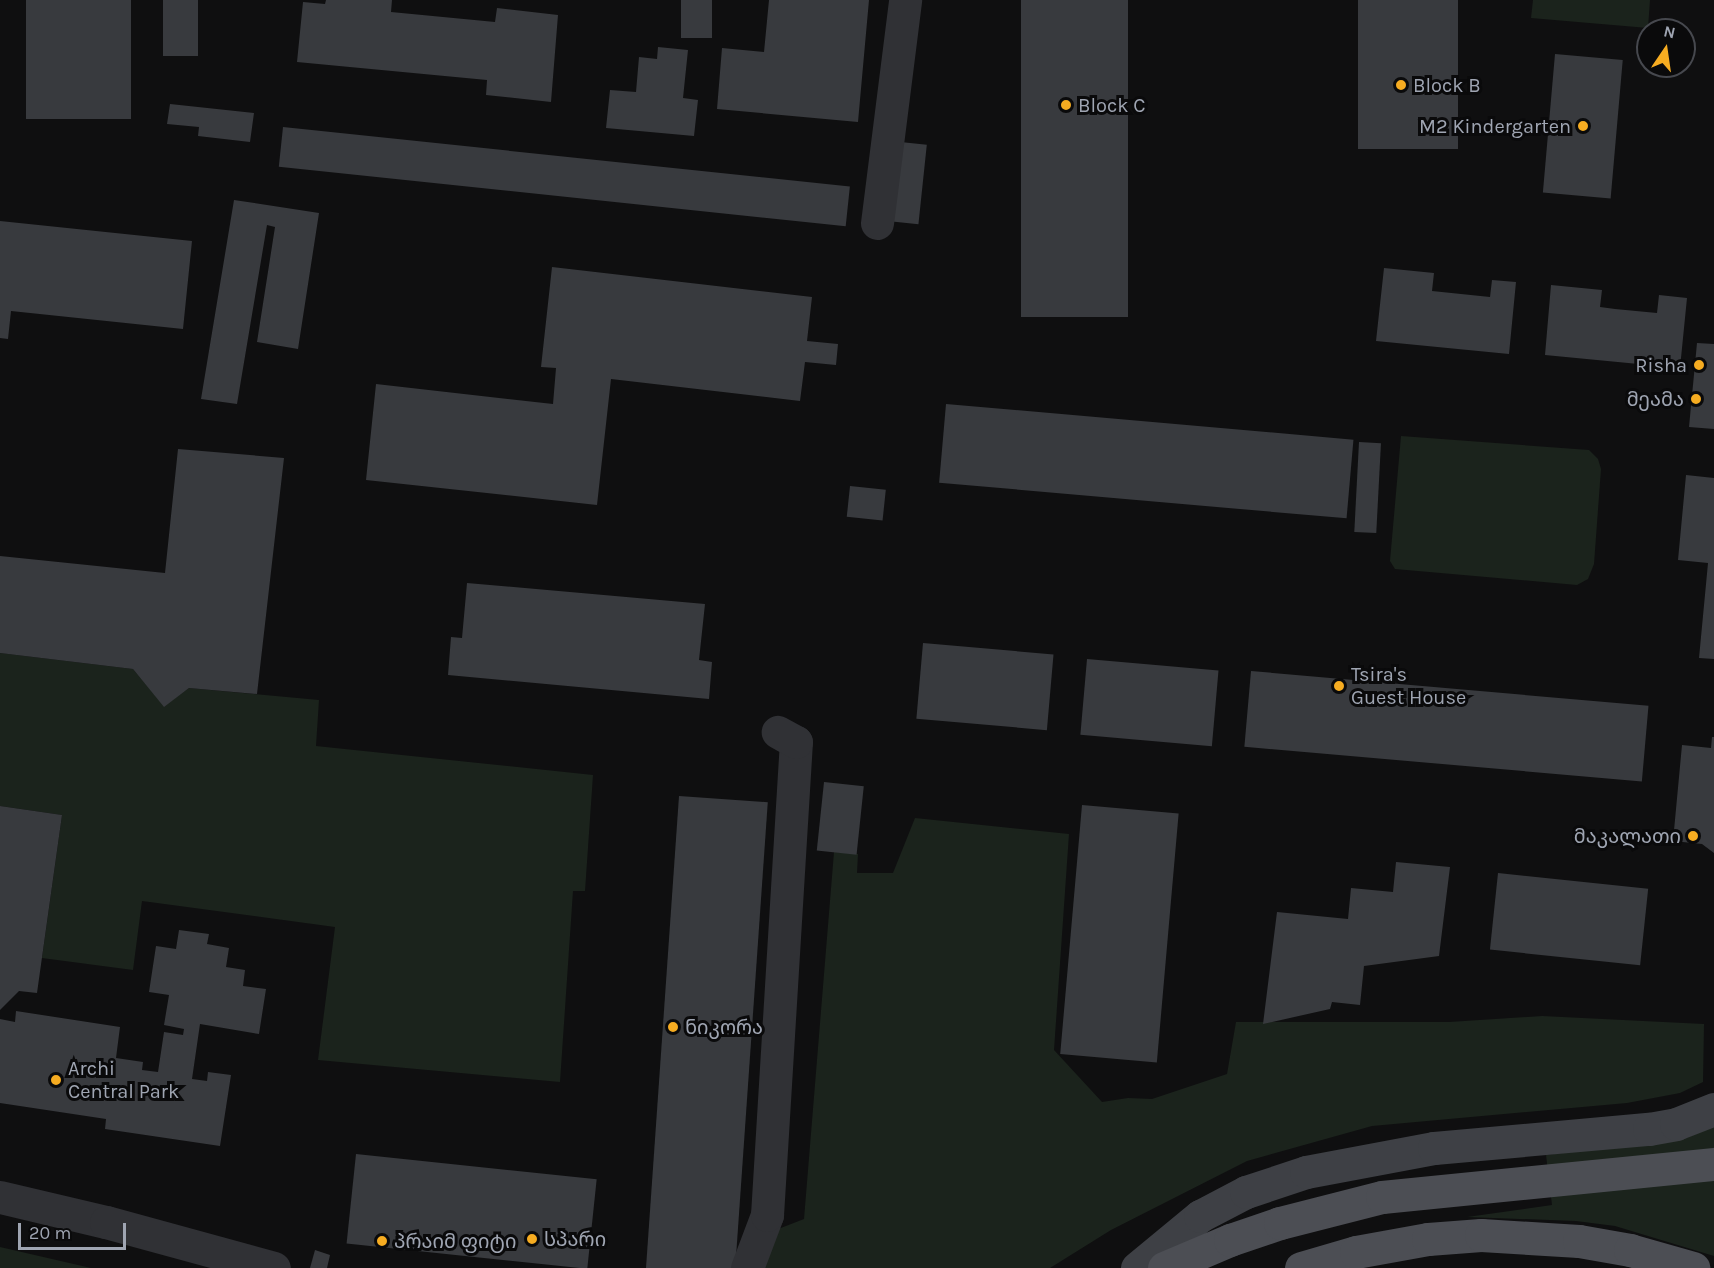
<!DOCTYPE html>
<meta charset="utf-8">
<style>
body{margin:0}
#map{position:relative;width:1714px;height:1268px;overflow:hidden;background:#0f0f10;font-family:Karla,"Noto Sans Georgian",sans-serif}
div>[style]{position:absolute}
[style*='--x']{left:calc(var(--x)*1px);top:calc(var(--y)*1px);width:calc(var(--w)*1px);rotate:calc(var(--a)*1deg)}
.green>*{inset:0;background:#1b231c}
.building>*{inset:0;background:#383a3e;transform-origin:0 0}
.minor>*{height:33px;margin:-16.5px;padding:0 16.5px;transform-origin:16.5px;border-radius:16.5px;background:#303135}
.secondary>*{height:33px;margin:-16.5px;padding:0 16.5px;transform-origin:16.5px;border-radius:16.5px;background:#3e4045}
.primary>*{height:33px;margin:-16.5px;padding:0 16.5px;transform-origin:16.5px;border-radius:16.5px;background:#4c4e54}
.dots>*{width:16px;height:16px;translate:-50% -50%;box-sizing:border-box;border:3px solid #0a0a0b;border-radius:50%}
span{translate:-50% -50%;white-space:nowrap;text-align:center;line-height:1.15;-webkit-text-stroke:6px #0a0a0b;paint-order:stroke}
.poi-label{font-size:20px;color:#9fa5b2}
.left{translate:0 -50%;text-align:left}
.right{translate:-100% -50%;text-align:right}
.north{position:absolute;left:1636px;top:18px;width:60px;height:60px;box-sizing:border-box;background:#0a0a0b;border:2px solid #46484e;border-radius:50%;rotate:13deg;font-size:16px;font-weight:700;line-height:24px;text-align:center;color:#9fa5b2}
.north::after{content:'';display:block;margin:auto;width:21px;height:27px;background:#f6ac21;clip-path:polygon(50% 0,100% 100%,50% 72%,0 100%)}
.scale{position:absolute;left:18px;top:1223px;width:108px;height:27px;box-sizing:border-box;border:3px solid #9fa5b2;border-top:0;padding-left:8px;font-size:18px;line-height:21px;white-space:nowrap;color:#9fa5b2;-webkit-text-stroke:4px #0a0a0b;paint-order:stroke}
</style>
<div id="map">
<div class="green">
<i style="clip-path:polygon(1533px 0,1650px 0,1648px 28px,1531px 18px)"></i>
<i style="clip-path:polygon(1401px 436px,1589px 450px,1598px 459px,1601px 469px,1594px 564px,1588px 579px,1577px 585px,1395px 569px,1390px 561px)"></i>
<i style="clip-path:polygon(0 653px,133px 669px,164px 706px,189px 688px,319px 700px,316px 746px,593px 775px,585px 891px,573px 891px,560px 1082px,318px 1060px,335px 927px,142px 901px,133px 970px,42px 958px,62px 815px,0 806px)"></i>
<i style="clip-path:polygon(915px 818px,1069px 834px,1054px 1050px,1102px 1102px,1128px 1098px,1152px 1099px,1227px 1074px,1236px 1022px,1449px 1022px,1542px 1016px,1704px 1024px,1703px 1082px,1680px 1093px,1627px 1103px,1372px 1126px,1247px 1161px,1111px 1230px,1050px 1268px,757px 1268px,773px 1231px,804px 1219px,834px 852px,858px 854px,857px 873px,893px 873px)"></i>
<i style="clip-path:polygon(1714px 1126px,1714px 1256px,1615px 1226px,1576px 1221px,1467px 1217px,1552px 1205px,1546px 1155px,1684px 1139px)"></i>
<i style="clip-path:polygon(0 1247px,91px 1268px,0 1268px)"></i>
</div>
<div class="building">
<i style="left:26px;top:0;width:105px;height:119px"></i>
<i style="left:163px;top:0;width:35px;height:56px"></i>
<i style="clip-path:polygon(326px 0,392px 0,391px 12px,495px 22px,497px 8px,558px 15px,551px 102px,486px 95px,487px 80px,297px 62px,303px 2px,325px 4px)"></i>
<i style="left:681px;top:0;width:31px;height:38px"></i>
<i style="clip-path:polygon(769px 0,869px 0,858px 122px,717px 109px,722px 48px,764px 52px)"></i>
<i style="left:1021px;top:0;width:107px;height:317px"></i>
<i style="left:1358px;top:0;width:100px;height:149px"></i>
<i style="clip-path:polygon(658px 47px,688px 50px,683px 98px,698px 100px,694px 136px,606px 128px,610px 90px,636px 92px,639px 57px,657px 59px)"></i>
<i style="left:1555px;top:54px;width:68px;height:139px;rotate:5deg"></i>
<i style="clip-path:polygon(170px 104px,254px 113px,250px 142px,198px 136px,199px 127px,167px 124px)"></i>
<i style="left:283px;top:127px;width:570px;height:40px;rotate:6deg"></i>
<i style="left:891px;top:141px;width:36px;height:80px;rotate:6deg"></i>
<i style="clip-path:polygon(234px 200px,319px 213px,298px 349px,257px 342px,275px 227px,267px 225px,237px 404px,201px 399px)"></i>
<i style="clip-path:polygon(0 221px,192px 241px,183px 329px,11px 311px,8px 339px,0 338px)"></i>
<i style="clip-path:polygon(552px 267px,812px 297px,807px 341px,838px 344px,836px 365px,805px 362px,800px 401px,611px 379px,597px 505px,366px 480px,376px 384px,553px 404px,556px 368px,541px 367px)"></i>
<i style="clip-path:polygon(1384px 268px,1434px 273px,1432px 291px,1490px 297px,1492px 280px,1516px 282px,1509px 354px,1376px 341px)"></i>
<i style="clip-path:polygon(1551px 285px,1602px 290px,1600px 307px,1615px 309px,1657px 313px,1659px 295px,1687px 298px,1680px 368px,1545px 355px)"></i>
<i style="clip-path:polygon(1697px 343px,1714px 344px,1714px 429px,1689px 427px)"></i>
<i style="left:946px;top:404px;width:409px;height:79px;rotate:5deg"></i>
<i style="left:1359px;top:442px;width:22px;height:90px;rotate:3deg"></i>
<i style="clip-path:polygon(178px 449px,284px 458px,257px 694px,189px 688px,164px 707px,133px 669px,0 653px,0 556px,165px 573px)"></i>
<i style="clip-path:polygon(1686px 475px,1714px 478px,1714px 659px,1699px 658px,1708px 563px,1678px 560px)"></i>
<i style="left:850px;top:486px;width:36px;height:31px;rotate:6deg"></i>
<i style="clip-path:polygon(467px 583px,705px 604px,699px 660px,712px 662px,709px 699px,448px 675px,451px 637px,462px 638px)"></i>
<i style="left:923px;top:643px;width:131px;height:76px;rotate:5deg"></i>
<i style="left:1087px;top:659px;width:132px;height:76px;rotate:5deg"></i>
<i style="left:1251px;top:671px;width:399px;height:76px;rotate:5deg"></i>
<i style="clip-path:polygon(1712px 737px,1714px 737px,1714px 853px,1702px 844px,1673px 841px,1682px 745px,1711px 748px)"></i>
<i style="left:824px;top:782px;width:40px;height:69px;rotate:6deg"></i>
<i style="left:679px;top:796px;width:89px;height:474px;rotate:4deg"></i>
<i style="left:1082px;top:805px;width:97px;height:250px;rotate:5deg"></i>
<i style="clip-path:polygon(0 806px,62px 815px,37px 993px,19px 991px,0 1010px)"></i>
<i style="clip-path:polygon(1396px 862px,1450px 867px,1439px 956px,1364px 966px,1360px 1005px,1332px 1002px,1330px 1009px,1263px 1024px,1277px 912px,1348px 919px,1351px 888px,1393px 892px)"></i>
<i style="left:1498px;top:873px;width:151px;height:77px;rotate:6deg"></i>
<i style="clip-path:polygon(179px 930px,209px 934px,207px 944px,229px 948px,226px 967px,245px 970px,243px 986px,266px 989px,259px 1034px,200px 1024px,192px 1079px,207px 1081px,208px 1072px,231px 1075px,220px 1146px,105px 1129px,106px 1119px,0 1103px,0 1019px,15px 1022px,16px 1011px,120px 1027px,116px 1058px,143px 1062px,142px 1070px,158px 1072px,164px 1032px,183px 1035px,184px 1029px,164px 1025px,169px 995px,149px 992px,156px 946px,176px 949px)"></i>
<i style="left:356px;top:1154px;width:242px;height:90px;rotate:6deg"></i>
<i style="clip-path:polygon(315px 1250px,330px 1255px,327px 1268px,310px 1268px)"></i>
</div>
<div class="minor">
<i style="--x:877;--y:223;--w:225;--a:-82.8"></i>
<i style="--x:0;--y:1197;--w:109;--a:13.3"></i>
<i style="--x:106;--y:1222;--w:174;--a:15.3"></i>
<i style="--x:747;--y:1268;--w:57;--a:-69.3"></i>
<i style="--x:767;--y:1215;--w:474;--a:-86.5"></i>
<i style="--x:796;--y:742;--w:21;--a:-151"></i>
</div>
<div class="secondary">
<i style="--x:1137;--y:1268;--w:82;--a:-39.5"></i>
<i style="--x:1200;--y:1216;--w:52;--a:-27.6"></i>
<i style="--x:1246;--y:1192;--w:63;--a:-18.4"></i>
<i style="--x:1306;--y:1172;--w:130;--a:-10.6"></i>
<i style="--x:1434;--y:1148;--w:216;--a:-5.1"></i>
<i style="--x:1649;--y:1129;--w:27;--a:-10"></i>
<i style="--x:1676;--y:1124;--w:41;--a:-21.5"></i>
</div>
<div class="primary">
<i style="--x:1164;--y:1268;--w:72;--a:-23"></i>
<i style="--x:1230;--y:1240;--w:53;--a:-18.8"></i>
<i style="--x:1280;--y:1223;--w:105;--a:-14.3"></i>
<i style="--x:1382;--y:1197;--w:334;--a:-5.7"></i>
<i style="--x:1301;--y:1268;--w:57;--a:-16.2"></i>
<i style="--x:1356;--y:1252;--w:73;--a:-10.2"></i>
<i style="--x:1428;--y:1239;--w:53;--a:-4.3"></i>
<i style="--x:1481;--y:1235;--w:98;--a:3.5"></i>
<i style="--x:1579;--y:1241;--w:52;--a:10"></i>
<i style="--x:1630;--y:1250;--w:66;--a:15.9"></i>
</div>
<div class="dots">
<i style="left:1401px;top:85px;background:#f6ac21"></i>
<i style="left:1066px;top:105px;background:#f6ac21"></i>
<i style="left:1583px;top:126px;background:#f6ac21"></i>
<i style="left:1699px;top:365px;background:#f6ac21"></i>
<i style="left:1696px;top:399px;background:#f6ac21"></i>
<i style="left:1339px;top:686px;background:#f6ac21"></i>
<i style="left:1693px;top:836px;background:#f6ac21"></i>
<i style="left:673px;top:1027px;background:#f6ac21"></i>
<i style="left:56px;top:1080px;background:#f6ac21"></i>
<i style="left:532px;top:1239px;background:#f6ac21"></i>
<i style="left:382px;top:1241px;background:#f6ac21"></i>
</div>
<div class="poi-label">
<span class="left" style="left:1413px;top:85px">Block B</span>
<span class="left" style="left:1078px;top:105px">Block C</span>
<span class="right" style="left:1571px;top:126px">M2 Kindergarten</span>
<span class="right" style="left:1687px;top:365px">Risha</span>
<span class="right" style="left:1684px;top:399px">მეამა</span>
<span class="left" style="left:1351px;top:686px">Tsira's<br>Guest House</span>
<span class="right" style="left:1681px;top:836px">მაკალათი</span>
<span class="left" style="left:685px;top:1027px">ნიკორა</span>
<span class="left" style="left:68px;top:1080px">Archi<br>Central Park</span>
<span class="left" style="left:544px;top:1239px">სპარი</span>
<span class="left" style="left:394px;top:1241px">პრაიმ ფიტი</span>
</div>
<div class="north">N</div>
<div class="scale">20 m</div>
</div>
